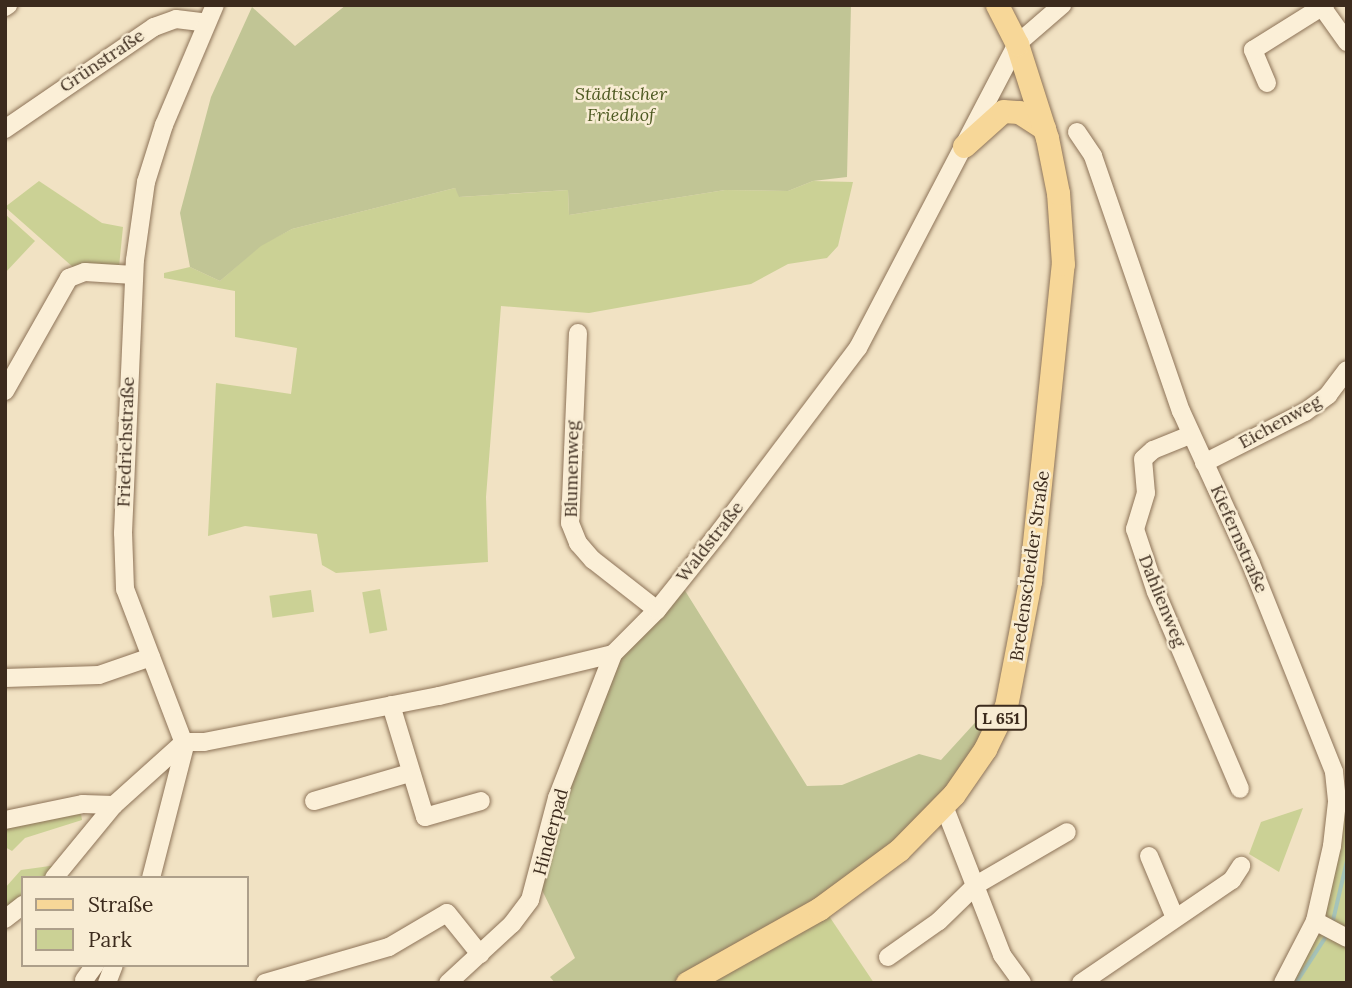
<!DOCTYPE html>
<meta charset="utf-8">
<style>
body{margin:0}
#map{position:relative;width:1352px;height:988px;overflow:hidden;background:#f1e2c3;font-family:Lora,serif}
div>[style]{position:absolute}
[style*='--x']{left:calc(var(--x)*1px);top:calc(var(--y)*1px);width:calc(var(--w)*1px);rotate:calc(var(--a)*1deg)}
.green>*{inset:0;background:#cbd195;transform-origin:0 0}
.cemetery>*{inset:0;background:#c1c595}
.stream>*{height:3.5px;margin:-1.75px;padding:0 1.75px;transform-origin:1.75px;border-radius:1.75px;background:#a5c4ba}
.roads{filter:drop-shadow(0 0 2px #8d7358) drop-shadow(0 0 2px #8d7358)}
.minor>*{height:18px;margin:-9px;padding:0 9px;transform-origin:9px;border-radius:9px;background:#fbefd7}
.major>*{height:23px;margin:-11.5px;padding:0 11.5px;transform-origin:11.5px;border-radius:11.5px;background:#f7d798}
span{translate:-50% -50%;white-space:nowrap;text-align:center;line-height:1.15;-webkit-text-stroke:5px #f8ecd3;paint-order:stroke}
.shield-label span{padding:2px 5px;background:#f8ecd3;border:2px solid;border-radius:5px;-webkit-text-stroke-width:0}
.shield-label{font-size:16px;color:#3c2b1d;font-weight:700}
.street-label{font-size:18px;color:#3c2b1d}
.park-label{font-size:18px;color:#4e5a22;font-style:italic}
.frame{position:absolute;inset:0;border:7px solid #3c2b1d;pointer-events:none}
.legend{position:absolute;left:21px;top:876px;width:228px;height:91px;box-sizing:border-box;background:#f8ecd3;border:2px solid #ad9f8a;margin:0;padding:9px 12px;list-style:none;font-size:21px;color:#3c2b1d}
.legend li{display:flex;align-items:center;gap:14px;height:35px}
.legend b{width:35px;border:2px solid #ad9f8a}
</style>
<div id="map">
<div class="green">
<i style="clip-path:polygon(39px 181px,102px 223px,123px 227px,119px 267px,74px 268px,5px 207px)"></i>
<i style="clip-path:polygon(813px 181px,853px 182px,838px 246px,827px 258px,788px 264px,751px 284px,589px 313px,501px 306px,486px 497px,488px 562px,336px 573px,322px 565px,317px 534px,245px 526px,208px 536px,216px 383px,291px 394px,297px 348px,235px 337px,235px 291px,164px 278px,164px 273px,190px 267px,220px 281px,261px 245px,292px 229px,455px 188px,460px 197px,568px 190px,569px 215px,725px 190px,788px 191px)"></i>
<i style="clip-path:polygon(5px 214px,35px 241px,5px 273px)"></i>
<i style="left:380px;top:589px;width:42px;height:18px;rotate:80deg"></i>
<i style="left:311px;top:590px;width:22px;height:42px;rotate:82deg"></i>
<i style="clip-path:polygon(1347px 780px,1347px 983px,1285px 983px,1332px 850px)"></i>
<i style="clip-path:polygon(80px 807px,82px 820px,25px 838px,12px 851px,5px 847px,5px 823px)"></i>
<i style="clip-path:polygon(1303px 808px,1279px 872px,1249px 854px,1261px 822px)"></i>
<i style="clip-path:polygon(57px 865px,44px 878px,23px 878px,23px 897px,5px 910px,5px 888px,21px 870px)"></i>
<i style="clip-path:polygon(827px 913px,874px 983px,700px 983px)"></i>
</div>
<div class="cemetery">
<i style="clip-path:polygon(346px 5px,851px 5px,847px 177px,813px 181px,788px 191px,725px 190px,569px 215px,568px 190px,459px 197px,455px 188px,292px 229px,261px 246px,220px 281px,190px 267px,180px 213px,211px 97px,252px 7px,295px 46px)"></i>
<i style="clip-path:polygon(684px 589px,807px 786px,842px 785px,919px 754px,941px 760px,983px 714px,998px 710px,990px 731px,917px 826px,777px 926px,673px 983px,555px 983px,550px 977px,575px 958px,541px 888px,551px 837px,613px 665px)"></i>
</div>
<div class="stream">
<i style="--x:1332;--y:925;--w:66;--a:-76.8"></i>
<i style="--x:1296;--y:983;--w:57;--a:-57.1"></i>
</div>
<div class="roads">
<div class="minor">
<i style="--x:5;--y:7;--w:4;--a:-34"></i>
<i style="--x:1322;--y:7;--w:43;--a:54.5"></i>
<i style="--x:1267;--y:83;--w:36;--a:-113"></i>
<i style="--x:1253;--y:50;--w:85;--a:-32"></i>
<i style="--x:5;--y:129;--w:181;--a:-34.4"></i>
<i style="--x:154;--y:27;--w:23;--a:-20"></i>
<i style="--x:176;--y:19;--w:31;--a:7"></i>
<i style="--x:1077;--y:132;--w:29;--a:56"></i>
<i style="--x:1093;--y:156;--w:270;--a:71"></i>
<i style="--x:1181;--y:411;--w:168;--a:65.4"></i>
<i style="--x:1251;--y:564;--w:224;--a:68.2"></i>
<i style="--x:1334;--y:772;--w:30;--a:84"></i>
<i style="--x:1337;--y:802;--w:44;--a:96.5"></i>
<i style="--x:1332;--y:846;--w:77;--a:102.8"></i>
<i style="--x:1315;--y:921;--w:36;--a:28"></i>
<i style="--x:578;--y:333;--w:190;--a:92.4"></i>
<i style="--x:570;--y:523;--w:22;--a:68"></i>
<i style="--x:578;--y:543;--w:23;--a:49"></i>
<i style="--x:593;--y:560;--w:81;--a:38"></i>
<i style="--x:5;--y:391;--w:130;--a:-60.5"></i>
<i style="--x:69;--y:278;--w:17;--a:-21"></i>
<i style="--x:85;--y:272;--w:49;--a:3.5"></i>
<i style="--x:1190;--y:435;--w:40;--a:158"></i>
<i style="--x:1153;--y:450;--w:13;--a:138"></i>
<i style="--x:1143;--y:459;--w:34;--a:85"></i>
<i style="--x:1146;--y:493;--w:38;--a:107"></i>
<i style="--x:1135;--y:529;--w:66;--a:71.6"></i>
<i style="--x:1156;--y:592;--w:214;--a:66.9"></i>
<i style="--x:1204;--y:463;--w:113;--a:-26.8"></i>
<i style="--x:1305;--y:412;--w:29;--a:-36"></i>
<i style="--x:1328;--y:395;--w:31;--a:-53"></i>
<i style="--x:5;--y:678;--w:94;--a:-1.8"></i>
<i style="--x:99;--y:675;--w:55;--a:-19.1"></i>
<i style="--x:391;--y:705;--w:117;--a:73.1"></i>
<i style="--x:425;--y:817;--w:58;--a:-15.9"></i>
<i style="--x:184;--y:742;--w:20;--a:0"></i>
<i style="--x:204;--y:742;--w:239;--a:-11.1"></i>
<i style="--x:439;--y:696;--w:179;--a:-13.6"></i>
<i style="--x:613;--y:654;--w:62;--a:-45"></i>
<i style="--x:657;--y:610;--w:101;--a:-51.4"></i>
<i style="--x:720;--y:531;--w:229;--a:-53"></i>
<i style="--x:858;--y:348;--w:343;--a:-62.4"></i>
<i style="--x:1017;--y:44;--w:60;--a:-40.9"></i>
<i style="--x:314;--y:801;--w:100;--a:-16.3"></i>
<i style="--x:944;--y:806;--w:160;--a:68.7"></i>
<i style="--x:1002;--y:955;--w:34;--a:54"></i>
<i style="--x:5;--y:820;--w:80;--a:-11.6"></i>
<i style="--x:83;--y:804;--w:31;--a:2"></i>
<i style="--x:1149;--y:856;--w:67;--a:67.2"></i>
<i style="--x:54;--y:878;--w:94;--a:-50.6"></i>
<i style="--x:114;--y:805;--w:94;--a:-42"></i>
<i style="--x:151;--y:878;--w:136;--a:-75.6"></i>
<i style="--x:185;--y:746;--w:168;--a:-110.9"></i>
<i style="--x:125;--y:589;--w:56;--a:-92"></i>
<i style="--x:123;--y:533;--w:273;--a:-87.5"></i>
<i style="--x:135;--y:260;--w:79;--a:-82"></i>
<i style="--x:146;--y:182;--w:60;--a:-72.5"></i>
<i style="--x:164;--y:125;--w:130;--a:-67"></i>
<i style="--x:5;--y:919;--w:23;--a:-38"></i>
<i style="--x:888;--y:957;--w:62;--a:-35.2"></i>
<i style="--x:939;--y:921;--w:52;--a:-44.2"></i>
<i style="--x:976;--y:885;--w:105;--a:-30.2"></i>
<i style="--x:84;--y:980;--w:19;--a:-54"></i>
<i style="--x:107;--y:983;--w:19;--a:-69"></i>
<i style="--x:265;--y:983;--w:129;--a:-16.2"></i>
<i style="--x:389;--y:947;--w:67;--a:-30.4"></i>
<i style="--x:447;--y:913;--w:53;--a:51.2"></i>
<i style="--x:448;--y:983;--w:87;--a:-42.7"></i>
<i style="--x:512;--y:924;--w:30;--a:-53"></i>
<i style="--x:530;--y:900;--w:106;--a:-75.2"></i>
<i style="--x:557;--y:798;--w:155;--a:-68.7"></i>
<i style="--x:1081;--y:983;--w:183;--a:-34.3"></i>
<i style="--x:1232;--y:880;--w:17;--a:-57"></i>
<i style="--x:1283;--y:983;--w:70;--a:-62.7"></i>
</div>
<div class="major">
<i style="--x:964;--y:146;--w:52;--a:-41.9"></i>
<i style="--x:1003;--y:111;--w:16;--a:4"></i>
<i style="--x:1019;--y:112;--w:30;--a:33"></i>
<i style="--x:687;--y:983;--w:151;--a:-29.3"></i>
<i style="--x:819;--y:909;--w:99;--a:-36.4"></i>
<i style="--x:899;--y:850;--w:78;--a:-45.5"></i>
<i style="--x:954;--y:794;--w:55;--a:-55.4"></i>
<i style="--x:985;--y:749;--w:48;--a:-64"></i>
<i style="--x:1006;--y:706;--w:127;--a:-79.1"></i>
<i style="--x:1030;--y:581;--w:319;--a:-84.1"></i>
<i style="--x:1063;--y:264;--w:71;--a:-94"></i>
<i style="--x:1058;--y:193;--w:56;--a:-101.3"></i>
<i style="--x:1047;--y:138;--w:99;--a:-107.7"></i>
<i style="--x:1017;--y:44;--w:44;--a:-117.1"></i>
</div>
</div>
<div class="shield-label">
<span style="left:1001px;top:718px">L 651</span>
</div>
<div class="street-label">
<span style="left:102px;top:61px;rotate:-34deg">Grünstraße</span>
<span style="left:1280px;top:422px;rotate:-29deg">Eichenweg</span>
<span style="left:126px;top:442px;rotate:-88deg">Friedrichstraße</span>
<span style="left:572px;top:469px;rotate:-89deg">Blumenweg</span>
<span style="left:1239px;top:539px;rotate:66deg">Kiefernstraße</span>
<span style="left:710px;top:542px;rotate:-52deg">Waldstraße</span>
<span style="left:1030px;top:566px;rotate:-82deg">Bredenscheider Straße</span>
<span style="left:1162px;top:601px;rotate:68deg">Dahlienweg</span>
<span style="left:551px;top:832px;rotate:-75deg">Hinderpad</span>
</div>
<div class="park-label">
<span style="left:621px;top:105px">Städtischer<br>Friedhof</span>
</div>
<div class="frame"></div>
<ul class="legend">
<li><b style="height:9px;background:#f7d798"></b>Straße</li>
<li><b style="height:19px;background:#cbd195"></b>Park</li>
</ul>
</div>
